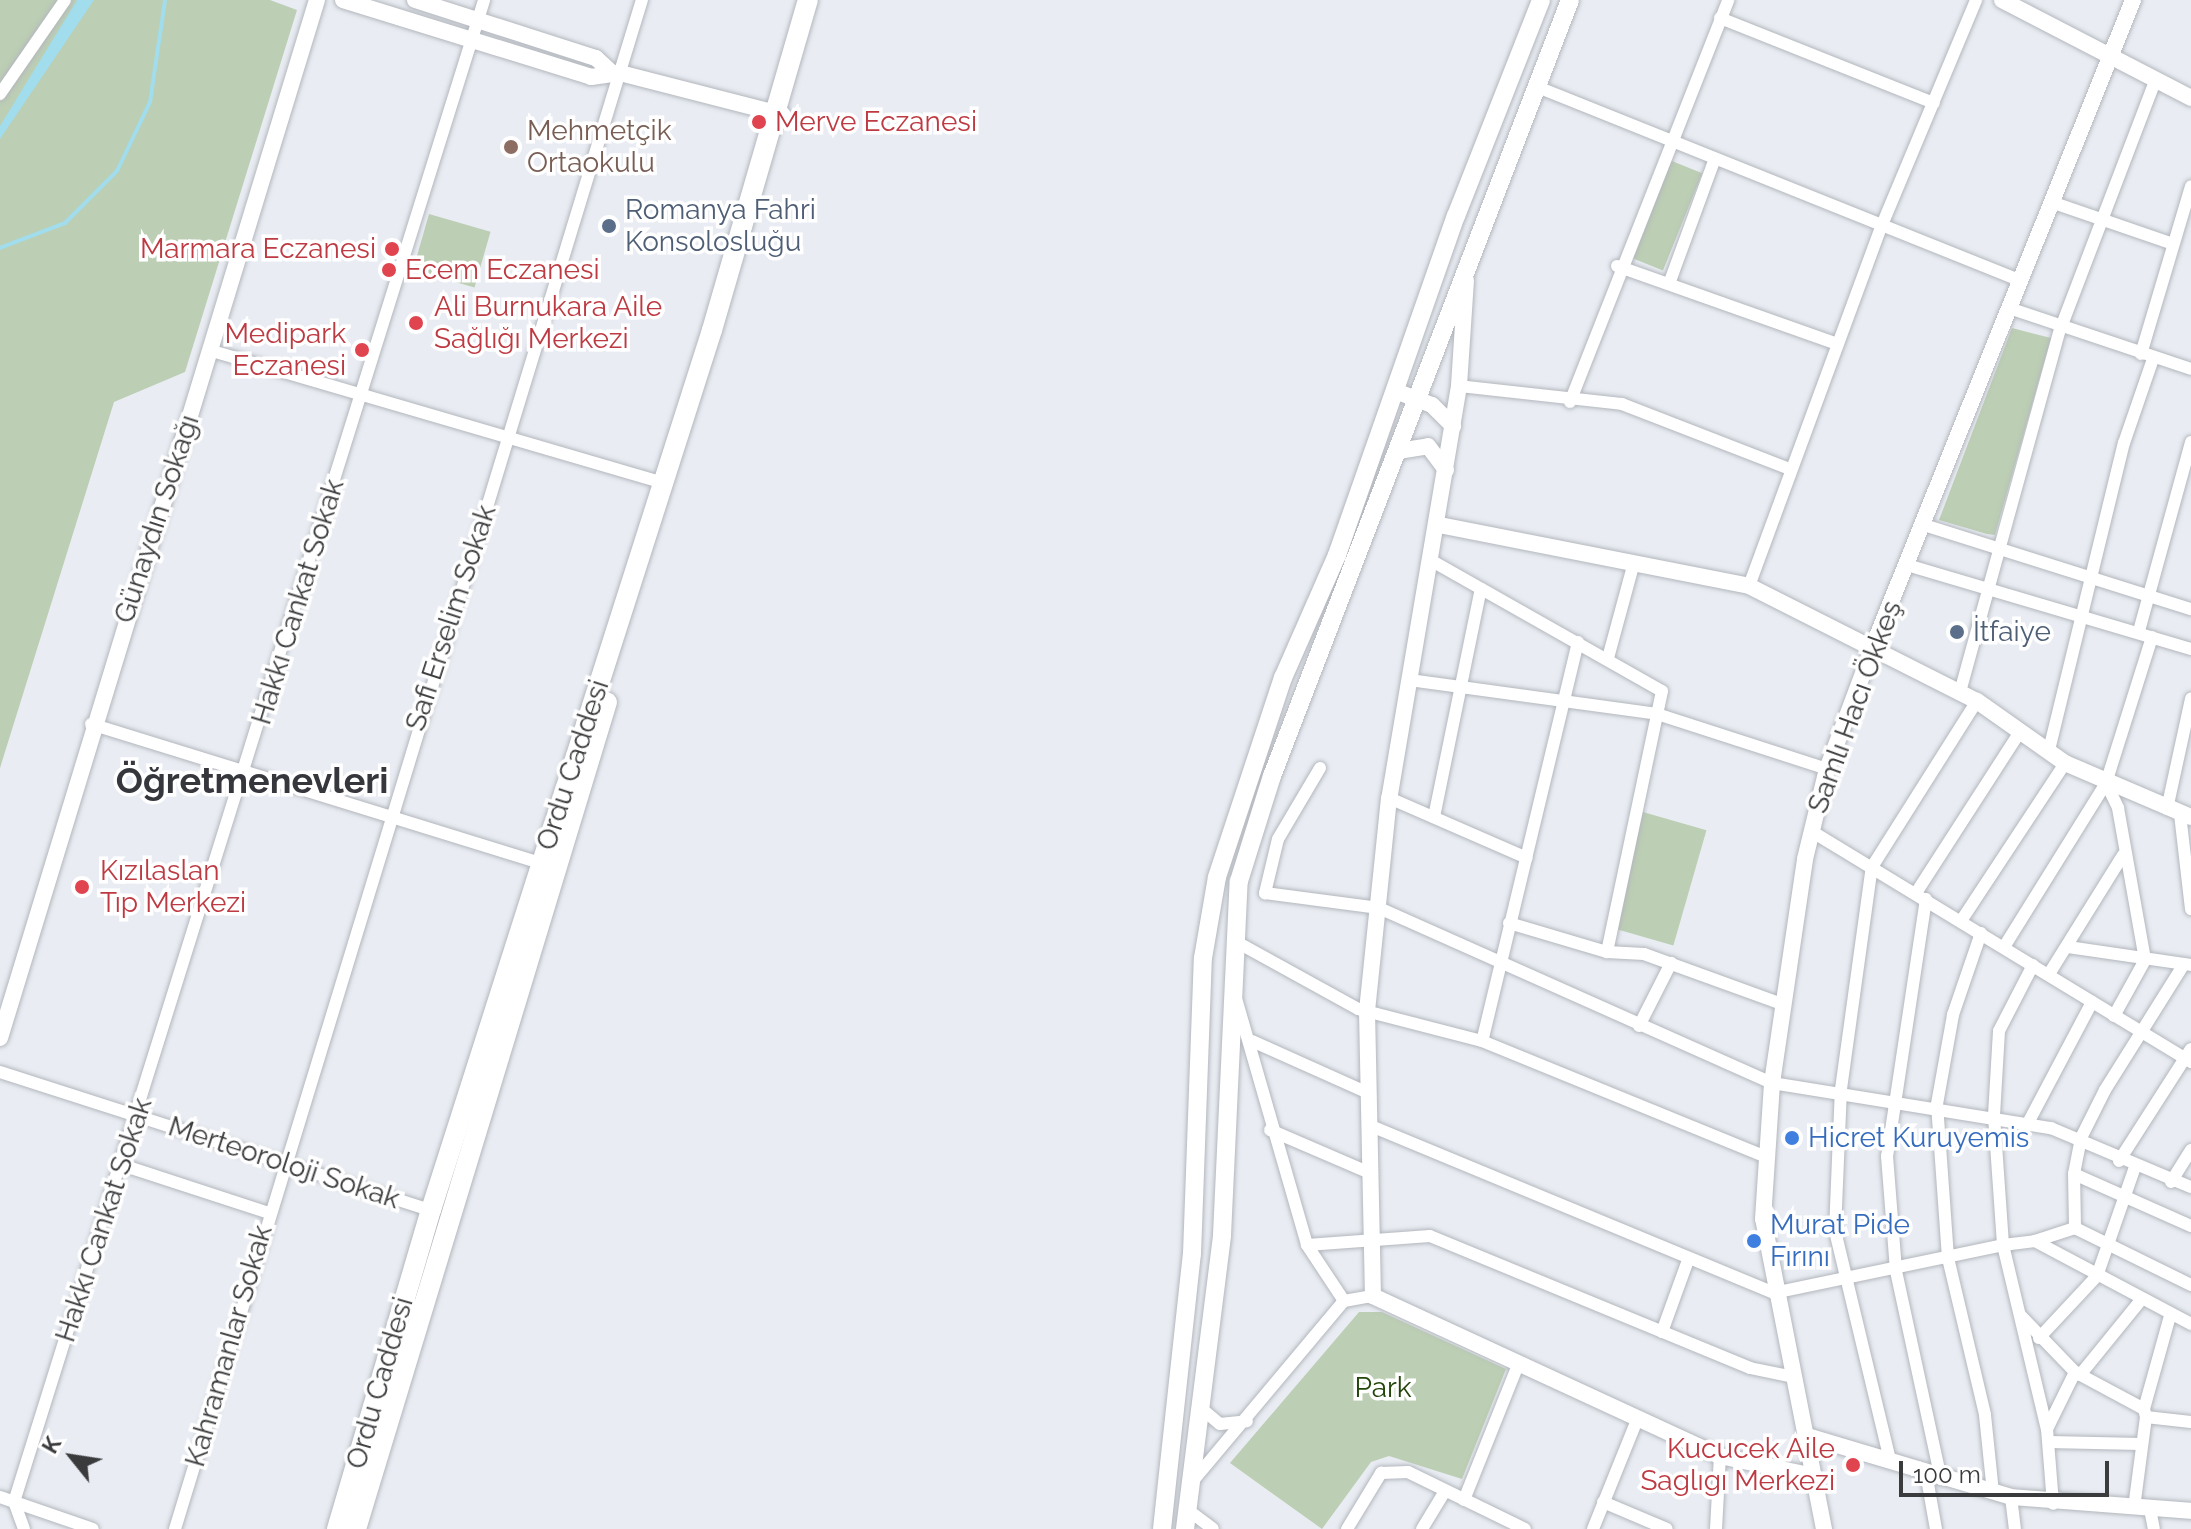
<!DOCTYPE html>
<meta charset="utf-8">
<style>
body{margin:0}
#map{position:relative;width:2191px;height:1529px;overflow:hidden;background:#e9edf3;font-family:Raleway,sans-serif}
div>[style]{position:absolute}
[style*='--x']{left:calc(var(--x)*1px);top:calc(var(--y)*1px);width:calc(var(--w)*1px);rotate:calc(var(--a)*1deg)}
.green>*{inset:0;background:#bcceb4;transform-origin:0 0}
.water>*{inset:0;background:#a1ddec}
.stream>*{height:4px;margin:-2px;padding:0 2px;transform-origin:2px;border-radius:2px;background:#a1ddec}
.roads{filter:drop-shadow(0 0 2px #b3b7bd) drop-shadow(0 0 2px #b3b7bd)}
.minor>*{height:12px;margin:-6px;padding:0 6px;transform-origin:6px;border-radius:6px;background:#fff}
.tertiary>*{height:16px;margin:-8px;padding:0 8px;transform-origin:8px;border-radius:8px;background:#fff}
.secondary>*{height:18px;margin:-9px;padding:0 9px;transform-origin:9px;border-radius:9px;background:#fff}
.primary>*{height:20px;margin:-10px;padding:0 10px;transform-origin:10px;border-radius:10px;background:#fff}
.dots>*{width:22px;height:22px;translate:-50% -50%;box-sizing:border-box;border:4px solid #fff;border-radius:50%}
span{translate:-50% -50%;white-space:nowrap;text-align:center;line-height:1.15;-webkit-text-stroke:7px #fff;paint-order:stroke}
.health-label{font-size:28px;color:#be3a42}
.left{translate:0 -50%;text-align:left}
.right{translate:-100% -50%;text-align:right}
.education-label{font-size:28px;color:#785e54}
.service-label{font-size:28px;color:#4e5e75}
.street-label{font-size:28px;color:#3a3b3d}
.shop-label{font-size:28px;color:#366cbe}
.park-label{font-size:28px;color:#22450a}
.district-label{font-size:36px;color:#35373c;font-weight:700}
.north{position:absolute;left:32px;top:1417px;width:80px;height:80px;-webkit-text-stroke:6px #fff;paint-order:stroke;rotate:300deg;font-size:22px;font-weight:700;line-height:32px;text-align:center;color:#3a3b3d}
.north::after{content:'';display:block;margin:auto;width:28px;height:36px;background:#3a3b3d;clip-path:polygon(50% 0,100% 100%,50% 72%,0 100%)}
.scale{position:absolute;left:1899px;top:1461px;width:210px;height:36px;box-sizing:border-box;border:4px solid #3a3b3d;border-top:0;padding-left:10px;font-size:24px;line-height:28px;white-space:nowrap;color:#3a3b3d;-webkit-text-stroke:6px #fff;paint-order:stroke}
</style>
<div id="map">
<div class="green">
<i style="clip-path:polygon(0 0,270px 0,297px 10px,185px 372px,114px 402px,0 768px)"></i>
<i style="left:1667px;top:159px;width:38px;height:105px;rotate:22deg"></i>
<i style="left:429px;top:214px;width:64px;height:58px;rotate:16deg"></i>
<i style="clip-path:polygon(2012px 328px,2051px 338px,1995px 535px,1987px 534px,1939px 520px)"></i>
<i style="left:1643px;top:812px;width:66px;height:120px;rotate:16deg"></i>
<i style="clip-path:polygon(1359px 1312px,1382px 1312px,1506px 1369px,1462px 1479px,1389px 1456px,1371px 1462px,1322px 1529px,1230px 1463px)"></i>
</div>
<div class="water">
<i style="clip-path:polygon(77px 0,94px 0,0 139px,0 126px)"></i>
</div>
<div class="stream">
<i style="--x:0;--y:248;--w:70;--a:-21"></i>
<i style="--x:65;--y:223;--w:74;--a:-45"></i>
<i style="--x:117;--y:171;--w:76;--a:-64.4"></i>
<i style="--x:150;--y:102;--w:103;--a:-81.6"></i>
</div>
<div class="roads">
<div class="minor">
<i style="--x:1720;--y:18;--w:230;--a:21.7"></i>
<i style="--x:1535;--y:86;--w:521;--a:21.84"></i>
<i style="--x:0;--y:94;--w:114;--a:-55.3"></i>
<i style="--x:2051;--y:202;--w:129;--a:19"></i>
<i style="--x:1617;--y:266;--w:233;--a:19.5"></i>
<i style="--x:1669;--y:284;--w:131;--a:-69.9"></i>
<i style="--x:2009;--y:308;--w:192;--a:18.5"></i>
<i style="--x:212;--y:351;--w:469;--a:16.3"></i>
<i style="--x:2141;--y:354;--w:175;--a:-73.4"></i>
<i style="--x:1459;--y:386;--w:164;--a:6.3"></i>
<i style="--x:1622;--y:404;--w:180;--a:21.2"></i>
<i style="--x:1570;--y:402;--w:432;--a:-68.5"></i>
<i style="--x:1924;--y:525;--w:280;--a:17.5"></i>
<i style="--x:1432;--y:561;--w:264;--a:29.5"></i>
<i style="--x:1662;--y:691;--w:267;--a:101.9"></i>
<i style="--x:1907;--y:565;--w:296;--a:16.5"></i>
<i style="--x:1749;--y:586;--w:385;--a:-69.8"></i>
<i style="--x:1882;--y:225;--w:244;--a:-67.3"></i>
<i style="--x:2139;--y:631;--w:196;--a:-74.6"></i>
<i style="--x:1578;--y:642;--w:410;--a:103.5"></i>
<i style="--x:1482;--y:1041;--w:307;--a:22.2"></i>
<i style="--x:1608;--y:658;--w:95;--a:-74.8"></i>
<i style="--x:1410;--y:680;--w:249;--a:7.8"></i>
<i style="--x:1657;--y:714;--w:179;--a:17.9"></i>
<i style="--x:1960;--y:692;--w:376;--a:-74.6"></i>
<i style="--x:2060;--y:330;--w:267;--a:-69.1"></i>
<i style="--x:91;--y:724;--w:471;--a:17.2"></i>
<i style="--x:2049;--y:750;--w:316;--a:-76.3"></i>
<i style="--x:2124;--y:443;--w:89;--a:-71"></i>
<i style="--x:1320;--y:768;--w:82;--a:120.6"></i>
<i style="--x:1278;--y:839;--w:56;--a:103.5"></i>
<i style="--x:1265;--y:893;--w:115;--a:7.5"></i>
<i style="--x:1379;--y:908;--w:430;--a:24"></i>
<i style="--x:1772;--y:1083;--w:283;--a:9.2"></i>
<i style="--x:2051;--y:1128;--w:152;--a:22.9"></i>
<i style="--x:2106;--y:783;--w:28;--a:64"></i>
<i style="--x:2118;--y:808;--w:154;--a:79.9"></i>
<i style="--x:2145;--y:960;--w:64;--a:119"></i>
<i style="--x:1389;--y:798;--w:150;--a:23.5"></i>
<i style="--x:2167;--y:809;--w:113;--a:-77.7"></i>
<i style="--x:2180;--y:814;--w:96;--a:83.4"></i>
<i style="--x:1434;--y:817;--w:233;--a:-78.4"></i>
<i style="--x:1811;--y:831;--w:445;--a:31.3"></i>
<i style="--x:1916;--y:893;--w:194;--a:-57.2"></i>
<i style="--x:1926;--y:899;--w:260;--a:98.6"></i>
<i style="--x:1887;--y:1156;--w:115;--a:85.5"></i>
<i style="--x:1896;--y:1271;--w:213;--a:77.8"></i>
<i style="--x:1961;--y:921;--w:189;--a:-56.6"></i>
<i style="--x:1509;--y:923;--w:102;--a:16.5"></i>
<i style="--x:1607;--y:952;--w:37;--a:3"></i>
<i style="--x:1644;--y:954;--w:147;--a:19.9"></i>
<i style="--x:1981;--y:933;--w:87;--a:108.9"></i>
<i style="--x:1953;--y:1015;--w:90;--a:100.2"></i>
<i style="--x:1937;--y:1104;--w:154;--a:85.9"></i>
<i style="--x:1948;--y:1258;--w:161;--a:76.7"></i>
<i style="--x:1985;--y:1415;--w:78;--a:84.1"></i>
<i style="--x:1233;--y:940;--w:143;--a:28.9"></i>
<i style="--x:1358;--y:1009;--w:128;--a:14.5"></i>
<i style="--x:2004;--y:947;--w:193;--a:-58.1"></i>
<i style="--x:2106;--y:783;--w:153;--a:-72.5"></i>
<i style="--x:2068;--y:947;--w:124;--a:8.3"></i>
<i style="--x:2184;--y:964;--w:149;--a:122.1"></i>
<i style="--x:2105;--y:1090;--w:54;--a:116.6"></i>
<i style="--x:2081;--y:1138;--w:37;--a:101"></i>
<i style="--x:2074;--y:1174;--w:54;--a:88.9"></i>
<i style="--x:2075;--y:1228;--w:129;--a:26.2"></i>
<i style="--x:2033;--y:965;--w:74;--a:117.3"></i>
<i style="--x:1999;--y:1031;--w:85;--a:93.4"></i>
<i style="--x:1994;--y:1116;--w:129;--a:86"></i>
<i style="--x:2003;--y:1245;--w:32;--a:-7"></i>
<i style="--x:2035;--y:1241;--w:177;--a:28"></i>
<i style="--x:2049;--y:974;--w:140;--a:-58.1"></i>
<i style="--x:1235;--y:995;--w:260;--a:73.9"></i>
<i style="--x:1307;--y:1245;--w:67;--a:56.5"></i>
<i style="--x:1639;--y:1026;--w:71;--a:-63.1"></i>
<i style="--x:1252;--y:1041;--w:127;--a:24.1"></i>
<i style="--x:0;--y:1072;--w:453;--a:17.8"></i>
<i style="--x:2028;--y:1123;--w:137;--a:-62.1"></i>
<i style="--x:1371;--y:1126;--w:436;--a:22.5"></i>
<i style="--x:1774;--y:1293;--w:234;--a:-11.8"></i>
<i style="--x:2003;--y:1245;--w:189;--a:76.6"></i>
<i style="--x:2047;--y:1429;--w:75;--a:85.4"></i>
<i style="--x:1270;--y:1130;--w:111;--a:23.3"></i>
<i style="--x:2119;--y:1161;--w:133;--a:-57.3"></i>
<i style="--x:122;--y:1165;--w:155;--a:18.1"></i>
<i style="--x:2074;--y:1174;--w:128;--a:24"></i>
<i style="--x:2171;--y:1182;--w:38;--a:-58"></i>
<i style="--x:2035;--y:1241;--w:42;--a:-18"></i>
<i style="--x:1307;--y:1245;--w:123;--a:-4.2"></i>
<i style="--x:1430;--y:1236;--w:346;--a:22.4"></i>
<i style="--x:1750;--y:1368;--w:44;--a:11.8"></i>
<i style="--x:2020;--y:1315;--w:79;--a:46"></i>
<i style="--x:2075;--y:1372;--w:78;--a:28.2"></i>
<i style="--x:2144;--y:1409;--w:8;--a:76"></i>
<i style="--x:2146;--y:1417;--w:45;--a:6.3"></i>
<i style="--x:1662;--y:1332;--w:73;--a:-70.1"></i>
<i style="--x:2039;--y:1338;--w:85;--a:-46.9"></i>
<i style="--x:2097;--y:1276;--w:115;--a:-70.8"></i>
<i style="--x:2080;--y:1375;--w:97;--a:-50.9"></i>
<i style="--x:1202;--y:1409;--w:23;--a:40"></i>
<i style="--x:1220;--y:1424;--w:27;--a:-6"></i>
<i style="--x:2144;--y:1409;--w:97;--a:-74.4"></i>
<i style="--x:2047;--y:1429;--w:64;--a:-63.8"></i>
<i style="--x:2049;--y:1442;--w:92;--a:1.2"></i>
<i style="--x:1890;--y:1460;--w:236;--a:-103.5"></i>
<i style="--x:1835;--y:1231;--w:142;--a:-87.6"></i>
<i style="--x:1841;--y:1089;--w:224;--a:-82.1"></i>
<i style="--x:1872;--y:867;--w:196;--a:-57.7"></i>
<i style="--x:1926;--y:1473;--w:57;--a:79.9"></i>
<i style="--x:1192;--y:1482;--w:236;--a:-50"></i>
<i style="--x:1344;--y:1301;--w:29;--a:-10"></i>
<i style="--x:0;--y:1497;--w:98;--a:19"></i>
<i style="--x:2011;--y:1497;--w:32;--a:83"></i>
<i style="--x:1464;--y:1500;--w:145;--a:-68.2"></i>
<i style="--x:1603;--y:1502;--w:69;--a:22.9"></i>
<i style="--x:2134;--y:1508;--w:92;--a:-82.5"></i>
<i style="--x:2150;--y:1509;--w:20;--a:79"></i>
<i style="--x:1188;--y:1510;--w:31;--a:37"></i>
<i style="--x:24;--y:1529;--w:29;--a:-110"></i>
<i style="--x:14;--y:1502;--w:1574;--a:-72.62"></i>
<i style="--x:175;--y:1529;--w:1599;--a:-73.02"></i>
<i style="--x:1347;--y:1529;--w:66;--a:-58.7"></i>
<i style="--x:1381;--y:1473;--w:27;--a:-2"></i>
<i style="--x:1408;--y:1472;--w:130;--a:26"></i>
<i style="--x:1422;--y:1529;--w:44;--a:-58.8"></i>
<i style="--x:1593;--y:1529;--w:118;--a:-68"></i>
<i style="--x:1716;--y:1529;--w:73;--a:-86.9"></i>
</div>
<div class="tertiary">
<i style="--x:343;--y:0;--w:260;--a:17.2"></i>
<i style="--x:591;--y:77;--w:29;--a:-8"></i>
<i style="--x:620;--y:73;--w:168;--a:14.4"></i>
<i style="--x:415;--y:0;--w:190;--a:17.8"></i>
<i style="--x:596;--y:58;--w:21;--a:43"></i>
<i style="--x:2002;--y:0;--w:213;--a:27.4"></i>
<i style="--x:1466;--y:280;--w:106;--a:93.8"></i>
<i style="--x:1459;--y:386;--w:418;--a:99.6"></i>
<i style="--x:1389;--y:798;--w:214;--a:95.9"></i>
<i style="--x:1367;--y:1011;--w:285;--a:88.8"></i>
<i style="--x:1373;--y:1296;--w:382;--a:24.8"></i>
<i style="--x:1720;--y:1456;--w:96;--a:12"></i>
<i style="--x:1398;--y:392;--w:36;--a:21"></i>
<i style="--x:1432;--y:405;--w:30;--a:45"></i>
<i style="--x:1398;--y:451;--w:30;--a:-9"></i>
<i style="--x:1428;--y:446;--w:30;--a:53"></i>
<i style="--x:1439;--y:525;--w:316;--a:11.1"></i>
<i style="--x:1749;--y:586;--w:255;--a:26.8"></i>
<i style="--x:1977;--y:701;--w:108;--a:35.2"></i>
<i style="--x:2065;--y:763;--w:137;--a:23.2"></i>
<i style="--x:0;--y:1038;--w:1085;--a:-73.02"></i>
<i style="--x:1807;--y:1436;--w:213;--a:16.6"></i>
<i style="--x:2011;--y:1497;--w:181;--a:4.4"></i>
<i style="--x:1824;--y:1529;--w:316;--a:-101.1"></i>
<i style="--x:1763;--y:1219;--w:136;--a:-86.2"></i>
<i style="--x:1772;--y:1083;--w:226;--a:-81.6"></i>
<i style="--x:1805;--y:859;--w:93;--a:-76.3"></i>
<i style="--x:1827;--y:769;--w:128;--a:-69.4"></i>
<i style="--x:1872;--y:649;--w:700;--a:-68.09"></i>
</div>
<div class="secondary">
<i style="--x:1162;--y:1529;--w:277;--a:-83.8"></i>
<i style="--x:1192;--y:1254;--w:296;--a:-87.9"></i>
<i style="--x:1203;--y:958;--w:82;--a:-80.2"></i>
<i style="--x:1217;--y:877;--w:210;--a:-71.7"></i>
<i style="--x:1283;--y:678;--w:134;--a:-66.3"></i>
<i style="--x:1337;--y:555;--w:359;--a:-70.7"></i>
<i style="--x:1456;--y:216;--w:232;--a:-68.5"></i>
<i style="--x:1185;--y:1529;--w:296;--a:-82.8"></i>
<i style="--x:1222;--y:1235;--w:354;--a:-87.3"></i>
<i style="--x:1239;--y:881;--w:110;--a:-72.6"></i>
<i style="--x:1272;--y:776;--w:831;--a:-68.99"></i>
</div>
<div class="primary">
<i style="--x:337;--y:1529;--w:333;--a:-73.6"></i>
<i style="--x:431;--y:1210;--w:924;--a:-72.29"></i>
<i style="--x:712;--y:330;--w:344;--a:-73.8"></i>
<i style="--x:356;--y:1529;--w:864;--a:-73.12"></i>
</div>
</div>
<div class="dots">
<i style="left:759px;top:122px;background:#e0444e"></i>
<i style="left:511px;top:147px;background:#8d6e63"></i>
<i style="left:609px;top:226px;background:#5c6f8a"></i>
<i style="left:392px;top:249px;background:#e0444e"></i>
<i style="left:389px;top:270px;background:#e0444e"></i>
<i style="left:416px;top:323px;background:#e0444e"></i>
<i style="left:362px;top:350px;background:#e0444e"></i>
<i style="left:1957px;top:632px;background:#5c6f8a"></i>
<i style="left:82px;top:887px;background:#e0444e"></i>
<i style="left:1792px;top:1138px;background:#3f7fe0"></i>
<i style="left:1754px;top:1241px;background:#3f7fe0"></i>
<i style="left:1853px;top:1465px;background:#e0444e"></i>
</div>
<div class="health-label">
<span class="left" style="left:775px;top:122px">Merve Eczanesi</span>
<span class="right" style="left:376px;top:249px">Marmara Eczanesi</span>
<span class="left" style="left:405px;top:270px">Ecem Eczanesi</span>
<span class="left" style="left:434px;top:323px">Ali Burnukara Aile<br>Sağlığı Merkezi</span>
<span class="right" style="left:346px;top:350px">Medipark<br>Eczanesi</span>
<span class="left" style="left:100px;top:887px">Kızılaslan<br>Tıp Merkezi</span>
<span class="right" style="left:1835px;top:1465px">Kucucek Aile<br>Saglıgı Merkezi</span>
</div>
<div class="education-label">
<span class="left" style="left:527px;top:147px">Mehmetçik<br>Ortaokulu</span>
</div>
<div class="service-label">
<span class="left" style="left:625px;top:226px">Romanya Fahri<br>Konsolosluğu</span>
<span class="left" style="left:1973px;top:632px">İtfaiye</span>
</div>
<div class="street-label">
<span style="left:157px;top:519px;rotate:-72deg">Günaydın Sokağı</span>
<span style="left:298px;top:602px;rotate:-73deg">Hakkı Cankat Sokak</span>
<span style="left:451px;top:618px;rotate:-72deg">Safi Erselim Sokak</span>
<span style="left:1855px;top:707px;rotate:-70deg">Samlı Hacı Ökkeş</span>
<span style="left:573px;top:765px;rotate:-72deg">Ordu Caddesi</span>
<span style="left:284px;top:1163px;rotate:18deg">Merteoroloji Sokak</span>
<span style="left:104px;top:1220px;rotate:-72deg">Hakkı Cankat Sokak</span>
<span style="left:229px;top:1346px;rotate:-74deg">Kahramanlar Sokak</span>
<span style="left:380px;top:1383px;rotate:-74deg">Ordu Caddesi</span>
</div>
<div class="shop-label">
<span class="left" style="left:1808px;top:1138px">Hicret Kuruyemis</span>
<span class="left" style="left:1770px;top:1241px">Murat Pide<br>Fırını</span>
</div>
<div class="park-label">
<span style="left:1383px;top:1388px">Park</span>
</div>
<div class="district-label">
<span style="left:252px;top:781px">Öğretmenevleri</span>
</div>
<div class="north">K</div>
<div class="scale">100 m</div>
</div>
